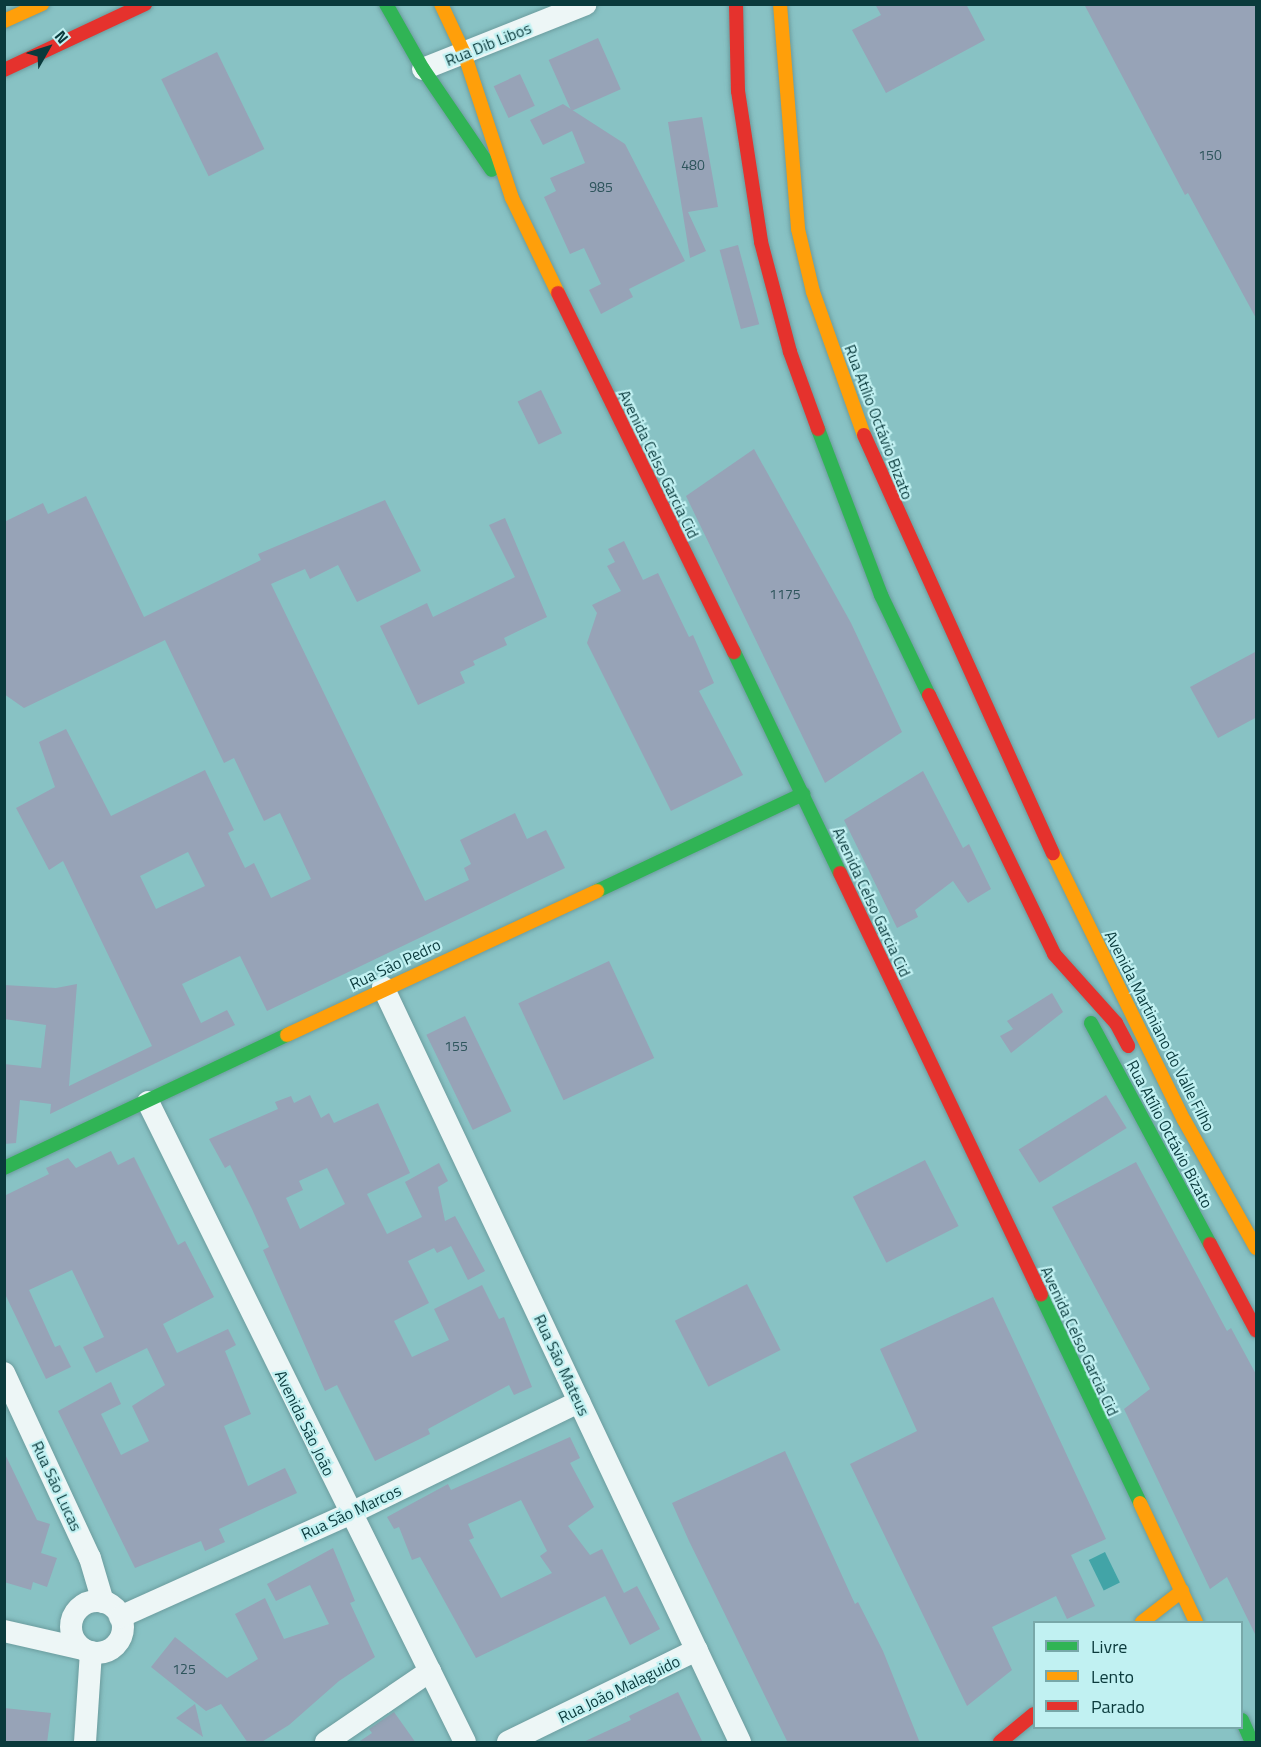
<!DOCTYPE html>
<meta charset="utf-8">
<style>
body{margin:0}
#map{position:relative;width:1261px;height:1747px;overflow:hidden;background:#88c2c4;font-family:"Titillium Web",sans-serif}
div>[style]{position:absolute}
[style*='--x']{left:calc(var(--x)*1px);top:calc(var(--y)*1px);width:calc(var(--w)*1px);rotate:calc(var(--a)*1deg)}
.water>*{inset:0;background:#42a4a7;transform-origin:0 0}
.building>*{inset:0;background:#97a3b7;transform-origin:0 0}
.roads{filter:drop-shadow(0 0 2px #6b9c9e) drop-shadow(0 0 2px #6b9c9e)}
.street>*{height:22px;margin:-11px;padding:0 11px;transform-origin:11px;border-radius:11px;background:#edf6f6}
.street>.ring{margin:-11px;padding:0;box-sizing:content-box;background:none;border:22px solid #edf6f6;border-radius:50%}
.fast>*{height:14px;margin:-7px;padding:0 7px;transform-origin:7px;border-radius:7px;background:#30b455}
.slow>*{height:14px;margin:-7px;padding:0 7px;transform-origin:7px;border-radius:7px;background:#ff9f0a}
.jam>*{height:14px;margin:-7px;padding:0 7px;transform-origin:7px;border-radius:7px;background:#e5322d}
span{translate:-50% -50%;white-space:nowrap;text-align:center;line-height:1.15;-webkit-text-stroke:4.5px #c1f1f2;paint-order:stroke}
.number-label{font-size:14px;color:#2d545b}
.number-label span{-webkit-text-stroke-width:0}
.street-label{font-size:16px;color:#0a3a3c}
.frame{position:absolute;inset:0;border:6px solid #0a3a3c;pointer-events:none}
.legend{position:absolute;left:1033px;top:1621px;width:210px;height:108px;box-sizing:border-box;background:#c1f1f2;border:2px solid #78a8a9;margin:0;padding:8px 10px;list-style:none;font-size:18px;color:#0a3a3c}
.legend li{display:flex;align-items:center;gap:12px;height:30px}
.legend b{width:30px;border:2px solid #78a8a9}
.north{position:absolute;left:18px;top:18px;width:60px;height:60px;-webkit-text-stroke:4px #c1f1f2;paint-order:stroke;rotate:51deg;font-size:16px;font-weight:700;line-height:24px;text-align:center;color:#0a3a3c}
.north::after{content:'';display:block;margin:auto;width:21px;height:27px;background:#0a3a3c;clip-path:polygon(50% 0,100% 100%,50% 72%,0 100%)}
</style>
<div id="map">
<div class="water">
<i style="left:1105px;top:1552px;width:34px;height:18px;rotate:64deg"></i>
</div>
<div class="building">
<i style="clip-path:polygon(875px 4px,966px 4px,985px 40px,886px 93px,852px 30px,881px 15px)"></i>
<i style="clip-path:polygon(1084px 4px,1257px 4px,1257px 320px,1188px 193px,1185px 195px)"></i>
<i style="left:598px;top:38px;width:56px;height:54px;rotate:66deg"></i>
<i style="left:217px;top:52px;width:108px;height:62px;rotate:64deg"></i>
<i style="left:520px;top:74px;width:35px;height:29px;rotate:65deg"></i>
<i style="clip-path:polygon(563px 104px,625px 144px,685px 261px,629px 289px,633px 297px,601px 314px,589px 290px,601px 284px,584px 248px,570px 254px,544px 197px,556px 191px,550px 178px,585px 163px,572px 131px,543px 145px,530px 120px)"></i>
<i style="clip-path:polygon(702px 117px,718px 207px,688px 212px,706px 251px,690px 258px,668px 122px)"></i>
<i style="left:738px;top:245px;width:82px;height:19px;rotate:75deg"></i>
<i style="left:541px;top:390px;width:48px;height:26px;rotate:64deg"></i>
<i style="clip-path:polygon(754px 449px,851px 623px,902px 732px,825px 783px,686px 496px)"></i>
<i style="clip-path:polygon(evenodd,86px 496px,144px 617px,261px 560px,258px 554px,385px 500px,421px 571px,357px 602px,338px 565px,310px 579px,305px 569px,271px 584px,425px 901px,469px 880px,464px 868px,471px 864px,460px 840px,515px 813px,527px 839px,546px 830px,565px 868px,267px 1011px,240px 956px,182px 984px,201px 1023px,227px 1010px,235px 1025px,50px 1114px,51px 1104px,20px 1100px,16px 1143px,4px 1144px,4px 1064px,41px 1068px,46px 1025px,4px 1019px,4px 985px,56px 988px,77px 984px,69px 1086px,152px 1046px,63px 861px,49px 870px,16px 808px,55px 787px,39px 742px,66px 729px,111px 816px,205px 770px,234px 830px,228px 833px,245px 868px,254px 863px,271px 898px,311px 879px,280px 813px,264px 821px,234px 758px,224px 763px,165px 640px,24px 708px,4px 694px,4px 522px,43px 503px,48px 514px,86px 496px,188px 852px,205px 886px,156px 909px,140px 876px,188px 852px)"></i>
<i style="clip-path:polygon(505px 518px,547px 617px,504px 638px,507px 645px,473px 661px,475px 665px,460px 672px,465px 683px,418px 705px,380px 626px,427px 603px,433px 617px,515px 577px,489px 525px)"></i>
<i style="clip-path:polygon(624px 541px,643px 580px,658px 573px,689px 637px,693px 635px,714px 683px,699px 691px,743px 775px,671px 811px,587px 643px,597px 613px,592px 605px,621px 591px,607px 566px,615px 562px,608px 549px)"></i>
<i style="clip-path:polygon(1257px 651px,1257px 717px,1218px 738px,1190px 687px)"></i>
<i style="clip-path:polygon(923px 771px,963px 848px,969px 844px,991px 889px,968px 903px,953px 881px,915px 910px,918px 917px,897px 928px,844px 820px)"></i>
<i style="left:609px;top:961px;width:107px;height:100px;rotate:65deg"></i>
<i style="clip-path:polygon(1052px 993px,1063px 1012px,1011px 1053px,1000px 1036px,1013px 1029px,1007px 1021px)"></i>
<i style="left:465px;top:1016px;width:106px;height:43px;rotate:64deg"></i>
<i style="clip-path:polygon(evenodd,310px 1095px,321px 1118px,329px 1113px,334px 1123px,378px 1103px,410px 1173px,367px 1194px,387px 1234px,422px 1217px,405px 1182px,439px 1163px,448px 1181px,438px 1187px,445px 1221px,455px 1216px,485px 1271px,468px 1280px,451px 1246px,437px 1253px,434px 1248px,408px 1261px,429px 1303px,394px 1321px,412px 1357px,449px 1340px,434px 1309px,482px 1285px,499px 1319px,504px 1317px,532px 1387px,514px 1395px,509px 1385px,428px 1429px,430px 1434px,375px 1461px,337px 1385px,325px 1391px,263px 1250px,269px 1247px,252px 1209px,230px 1165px,225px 1168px,209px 1139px,278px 1109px,275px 1102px,291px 1096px,294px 1103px,310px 1095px,327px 1168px,345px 1204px,300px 1229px,286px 1198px,303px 1190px,299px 1181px,327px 1168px)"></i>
<i style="left:1106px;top:1095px;width:39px;height:103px;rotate:58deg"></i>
<i style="clip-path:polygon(111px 1151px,118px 1165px,134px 1157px,178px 1245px,185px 1241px,214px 1297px,163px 1324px,177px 1353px,228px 1329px,236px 1345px,225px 1351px,251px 1414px,224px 1426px,248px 1486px,285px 1468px,297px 1493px,219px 1529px,225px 1542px,205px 1551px,201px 1541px,135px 1568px,58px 1411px,111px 1382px,121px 1404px,101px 1414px,121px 1455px,149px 1441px,132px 1406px,165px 1385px,147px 1348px,96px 1373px,83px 1347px,104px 1337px,72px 1270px,29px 1290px,55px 1347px,60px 1345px,71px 1367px,46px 1379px,4px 1292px,4px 1196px,49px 1174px,46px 1168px,68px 1158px,76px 1168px)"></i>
<i style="left:925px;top:1160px;width:74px;height:81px;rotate:63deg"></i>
<i style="clip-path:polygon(1136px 1162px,1227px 1331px,1231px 1328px,1257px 1376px,1257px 1638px,1227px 1577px,1210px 1589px,1124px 1409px,1150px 1389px,1052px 1207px)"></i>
<i style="left:747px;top:1284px;width:74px;height:81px;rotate:63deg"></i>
<i style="clip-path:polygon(993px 1297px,1106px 1539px,1071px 1555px,1095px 1606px,1067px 1619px,1056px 1596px,992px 1627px,1012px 1670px,967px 1706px,850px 1464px,917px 1431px,880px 1349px)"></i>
<i style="clip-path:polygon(evenodd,570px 1437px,580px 1458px,570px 1463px,594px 1507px,568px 1526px,590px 1555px,602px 1549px,624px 1593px,637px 1586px,660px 1629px,630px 1645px,605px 1596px,476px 1658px,420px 1557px,412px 1560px,399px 1527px,394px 1529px,387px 1517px,448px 1484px,451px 1490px,570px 1437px,521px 1500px,547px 1551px,540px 1556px,552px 1573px,501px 1598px,469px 1540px,474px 1538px,468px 1524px,521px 1500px)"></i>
<i style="clip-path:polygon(785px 1451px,855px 1604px,858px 1602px,883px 1651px,920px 1743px,788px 1743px,689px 1541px,672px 1503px)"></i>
<i style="clip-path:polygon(4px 1452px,37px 1520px,50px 1524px,41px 1553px,57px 1558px,47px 1587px,33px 1582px,31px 1590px,4px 1582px)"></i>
<i style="clip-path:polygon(333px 1548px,355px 1601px,350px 1603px,375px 1657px,339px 1681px,289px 1725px,260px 1743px,248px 1743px,221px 1704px,206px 1711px,151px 1667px,175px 1637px,227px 1678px,258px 1659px,235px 1614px,265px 1598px,284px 1639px,329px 1624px,310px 1585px,276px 1601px,267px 1584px)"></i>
<i style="clip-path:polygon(678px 1692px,703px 1743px,581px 1743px,631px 1720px,629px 1716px)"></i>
<i style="clip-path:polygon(195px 1704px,203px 1737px,176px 1718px)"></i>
<i style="clip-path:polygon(4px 1708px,51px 1713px,47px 1743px,4px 1743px)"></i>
<i style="clip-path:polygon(394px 1712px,416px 1743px,357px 1743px,372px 1733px,369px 1729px)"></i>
</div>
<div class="roads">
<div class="street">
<i style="--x:423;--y:69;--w:175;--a:-21.7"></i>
<i style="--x:383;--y:987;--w:835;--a:64.69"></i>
<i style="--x:148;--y:1102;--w:714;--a:63.65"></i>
<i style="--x:4;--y:1373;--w:204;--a:65.1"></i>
<i style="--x:90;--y:1558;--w:46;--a:73.5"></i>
<i class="ring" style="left:71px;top:1601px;width:30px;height:30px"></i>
<i style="--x:120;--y:1617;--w:251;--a:-24.2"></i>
<i style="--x:349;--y:1514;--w:256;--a:-26"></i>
<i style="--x:4;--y:1631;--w:81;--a:12.8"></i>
<i style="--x:85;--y:1742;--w:90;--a:-86.2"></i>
<i style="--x:326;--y:1742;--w:126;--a:-34.3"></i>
<i style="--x:508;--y:1742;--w:210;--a:-26"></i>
</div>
<div class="fast">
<i style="--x:386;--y:4;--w:75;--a:60.4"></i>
<i style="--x:423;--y:69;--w:122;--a:55.7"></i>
<i style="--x:818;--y:429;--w:178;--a:69.2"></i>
<i style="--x:881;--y:595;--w:111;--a:64.4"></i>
<i style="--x:734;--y:652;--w:245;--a:64.4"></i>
<i style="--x:597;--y:891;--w:228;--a:-25.2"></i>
<i style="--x:1091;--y:1023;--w:251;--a:61.7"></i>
<i style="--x:4;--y:1168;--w:313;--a:-25.2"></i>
<i style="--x:1041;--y:1295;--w:230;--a:64.5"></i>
<i style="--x:1242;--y:1720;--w:24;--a:66"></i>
</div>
<div class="slow">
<i style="--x:441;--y:4;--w:54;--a:64.9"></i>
<i style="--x:464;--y:53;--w:153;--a:71.7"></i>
<i style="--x:512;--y:198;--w:106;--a:64.2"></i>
<i style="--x:780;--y:4;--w:226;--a:85.4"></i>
<i style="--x:798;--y:229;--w:65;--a:76.6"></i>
<i style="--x:813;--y:292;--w:152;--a:70.4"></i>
<i style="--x:4;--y:21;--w:42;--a:-24.1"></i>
<i style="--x:1053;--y:853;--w:297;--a:63.9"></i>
<i style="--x:1184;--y:1120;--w:147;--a:60.6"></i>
<i style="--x:287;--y:1035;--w:342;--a:-24.9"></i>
<i style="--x:1140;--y:1503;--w:132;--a:64.8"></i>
<i style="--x:1142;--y:1622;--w:51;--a:-37.8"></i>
</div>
<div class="jam">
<i style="--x:736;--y:4;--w:87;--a:88.7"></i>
<i style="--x:738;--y:91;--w:153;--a:81.3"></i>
<i style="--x:761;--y:242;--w:114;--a:75.2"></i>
<i style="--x:790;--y:352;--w:82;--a:70"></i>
<i style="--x:4;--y:70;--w:156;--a:-25.1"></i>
<i style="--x:558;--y:293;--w:400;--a:63.9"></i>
<i style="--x:864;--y:435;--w:459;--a:65.7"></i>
<i style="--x:929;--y:695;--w:288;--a:64.2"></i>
<i style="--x:1054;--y:954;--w:93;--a:48.1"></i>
<i style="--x:1116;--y:1023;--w:26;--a:62"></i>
<i style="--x:840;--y:873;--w:467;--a:64.5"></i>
<i style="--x:1210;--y:1244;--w:98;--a:61.9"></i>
<i style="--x:1000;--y:1742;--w:44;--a:-39.5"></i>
</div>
</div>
<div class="number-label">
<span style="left:1210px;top:155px">150</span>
<span style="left:693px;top:165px">480</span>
<span style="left:601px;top:187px">985</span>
<span style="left:785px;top:594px">1175</span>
<span style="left:456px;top:1046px">155</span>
<span style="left:184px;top:1669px">125</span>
</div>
<div class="street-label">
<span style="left:488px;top:44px;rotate:-22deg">Rua Dib Libos</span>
<span style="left:879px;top:422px;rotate:69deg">Rua Atílio Octávio Bizato</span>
<span style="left:659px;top:464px;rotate:64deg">Avenida Celso Garcia Cid</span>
<span style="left:872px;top:902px;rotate:65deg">Avenida Celso Garcia Cid</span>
<span style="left:395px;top:964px;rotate:-25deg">Rua São Pedro</span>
<span style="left:1160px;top:1031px;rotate:63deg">Avenida Martiniano do Valle Filho</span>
<span style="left:1170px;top:1134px;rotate:62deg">Rua Atílio Octávio Bizato</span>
<span style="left:1080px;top:1341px;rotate:65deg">Avenida Celso Garcia Cid</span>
<span style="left:562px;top:1365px;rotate:65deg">Rua São Mateus</span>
<span style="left:305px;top:1423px;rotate:64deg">Avenida São João</span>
<span style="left:57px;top:1486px;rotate:65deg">Rua São Lucas</span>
<span style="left:351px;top:1512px;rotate:-25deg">Rua São Marcos</span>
<span style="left:619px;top:1689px;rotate:-26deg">Rua João Malaguido</span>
</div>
<div class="frame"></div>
<ul class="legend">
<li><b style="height:8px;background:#30b455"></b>Livre</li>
<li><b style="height:8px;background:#ff9f0a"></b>Lento</li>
<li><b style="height:8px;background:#e5322d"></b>Parado</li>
</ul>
<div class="north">N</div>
</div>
